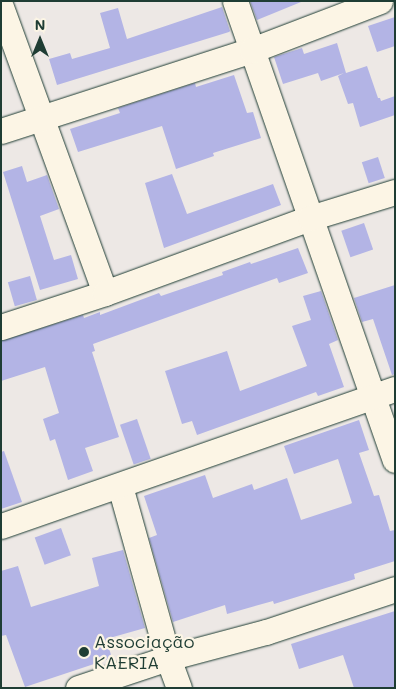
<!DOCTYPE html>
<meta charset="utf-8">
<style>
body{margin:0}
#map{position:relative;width:396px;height:689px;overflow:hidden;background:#ede8e5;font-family:Mali,sans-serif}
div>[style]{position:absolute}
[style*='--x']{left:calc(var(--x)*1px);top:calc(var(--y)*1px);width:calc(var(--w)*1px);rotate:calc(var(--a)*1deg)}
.building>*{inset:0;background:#b3b4e5;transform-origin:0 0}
.roads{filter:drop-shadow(0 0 1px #1f3d34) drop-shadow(0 0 1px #1f3d34)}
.street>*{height:25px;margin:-12.5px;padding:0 12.5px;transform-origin:12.5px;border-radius:12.5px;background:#fcf5e5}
.dots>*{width:14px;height:14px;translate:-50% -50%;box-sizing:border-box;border:2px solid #fcf5e5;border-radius:50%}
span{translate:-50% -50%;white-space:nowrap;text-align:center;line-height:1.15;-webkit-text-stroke:4.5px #fcf5e5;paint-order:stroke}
.poi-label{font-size:18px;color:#1f3d34}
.left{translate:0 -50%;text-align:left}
.frame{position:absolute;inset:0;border:2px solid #1f3d34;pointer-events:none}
.north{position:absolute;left:15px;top:15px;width:50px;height:50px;-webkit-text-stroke:4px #fcf5e5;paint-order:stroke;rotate:0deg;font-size:14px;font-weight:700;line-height:20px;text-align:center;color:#1f3d34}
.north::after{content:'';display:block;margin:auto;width:18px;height:22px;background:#1f3d34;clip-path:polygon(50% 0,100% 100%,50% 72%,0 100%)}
</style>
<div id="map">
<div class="building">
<i style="clip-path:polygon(250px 1px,301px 1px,301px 2px,257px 20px)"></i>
<i style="clip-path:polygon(222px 7px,230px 31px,229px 32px,57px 85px,49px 59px,70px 53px,72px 59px,110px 48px,100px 13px,118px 8px,127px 39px)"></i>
<i style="clip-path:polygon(395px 17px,395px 46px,377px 52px,368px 26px)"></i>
<i style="clip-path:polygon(337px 43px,346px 73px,367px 66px,378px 98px,380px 98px,381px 101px,395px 96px,395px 115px,360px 127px,353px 103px,348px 104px,338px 76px,344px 73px,321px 81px,318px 73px,283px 84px,274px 57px,302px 48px,304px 54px)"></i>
<i style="clip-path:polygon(234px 75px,247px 113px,253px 112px,261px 138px,213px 153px,214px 156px,176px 169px,162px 126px,78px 152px,70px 129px,120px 113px,118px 108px,195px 83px,196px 87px)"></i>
<i style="left:378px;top:157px;width:22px;height:17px;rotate:72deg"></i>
<i style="clip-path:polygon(22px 166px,27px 182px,47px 175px,59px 209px,40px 216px,54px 260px,71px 255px,78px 279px,40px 290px,3px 172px)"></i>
<i style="clip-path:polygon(172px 174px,187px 214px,273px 184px,281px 205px,164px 248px,145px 183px)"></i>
<i style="left:364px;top:223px;width:28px;height:24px;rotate:71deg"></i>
<i style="clip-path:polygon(298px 248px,308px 273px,279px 283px,277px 278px,93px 344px,95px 351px,92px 352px,119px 437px,85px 448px,93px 471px,68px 480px,55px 439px,50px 441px,43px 419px,59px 413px,45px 367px,1px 381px,1px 341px,83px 315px,84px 318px,100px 312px,100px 315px,159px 293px,161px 296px,223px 275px,222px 272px,250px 262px,251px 264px)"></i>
<i style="left:30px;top:276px;width:25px;height:23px;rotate:74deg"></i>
<i style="clip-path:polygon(395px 285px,395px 374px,392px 375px,373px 319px,362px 322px,354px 298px)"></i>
<i style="clip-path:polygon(321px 291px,338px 340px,329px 344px,344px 387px,318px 396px,316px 392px,197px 435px,192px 421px,182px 424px,165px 371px,227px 351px,240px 391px,307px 366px,292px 326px,311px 320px,303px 296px)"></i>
<i style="left:137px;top:419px;width:42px;height:18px;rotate:71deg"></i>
<i style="clip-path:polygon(359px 420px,369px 450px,359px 453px,374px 496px,379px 495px,390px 531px,395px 530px,395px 561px,354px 574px,355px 579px,274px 604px,273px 601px,227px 614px,225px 605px,173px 622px,149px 538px,157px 535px,144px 496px,205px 475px,213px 498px,252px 484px,254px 490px,287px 478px,301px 520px,350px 504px,352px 503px,338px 459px,294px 474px,284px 446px)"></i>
<i style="clip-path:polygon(4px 451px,22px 502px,1px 509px,1px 452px)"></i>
<i style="left:61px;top:528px;width:29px;height:28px;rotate:70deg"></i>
<i style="clip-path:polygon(123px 550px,145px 628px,106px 639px,112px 658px,25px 687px,6px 635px,1px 636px,1px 571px,18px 566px,31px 607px,99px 586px,92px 558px)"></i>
<i style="clip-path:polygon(395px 611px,395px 688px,354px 688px,343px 655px,299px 669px,291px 644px)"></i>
</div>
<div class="roads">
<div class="street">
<i style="--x:235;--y:1;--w:486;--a:70.8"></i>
<i style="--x:1;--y:7;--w:304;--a:70"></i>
<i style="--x:1;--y:131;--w:264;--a:-17.9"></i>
<i style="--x:252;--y:50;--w:137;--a:-20.9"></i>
<i style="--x:1;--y:327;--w:109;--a:-18.1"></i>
<i style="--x:105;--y:293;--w:218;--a:-20.1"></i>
<i style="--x:310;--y:218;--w:89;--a:-17"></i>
<i style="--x:120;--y:486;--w:179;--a:74.4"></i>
<i style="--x:168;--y:658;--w:32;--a:70"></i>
<i style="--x:1;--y:526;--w:417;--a:-19.2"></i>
<i style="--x:78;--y:688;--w:95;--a:-18.4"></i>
<i style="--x:168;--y:658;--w:101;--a:-14.9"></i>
<i style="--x:266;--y:632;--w:136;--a:-18.4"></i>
</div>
</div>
<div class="dots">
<i style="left:84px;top:652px;background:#1f3d34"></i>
</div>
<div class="poi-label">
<span class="left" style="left:94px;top:652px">Associação<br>KAERIA</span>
</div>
<div class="frame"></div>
<div class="north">N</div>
</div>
